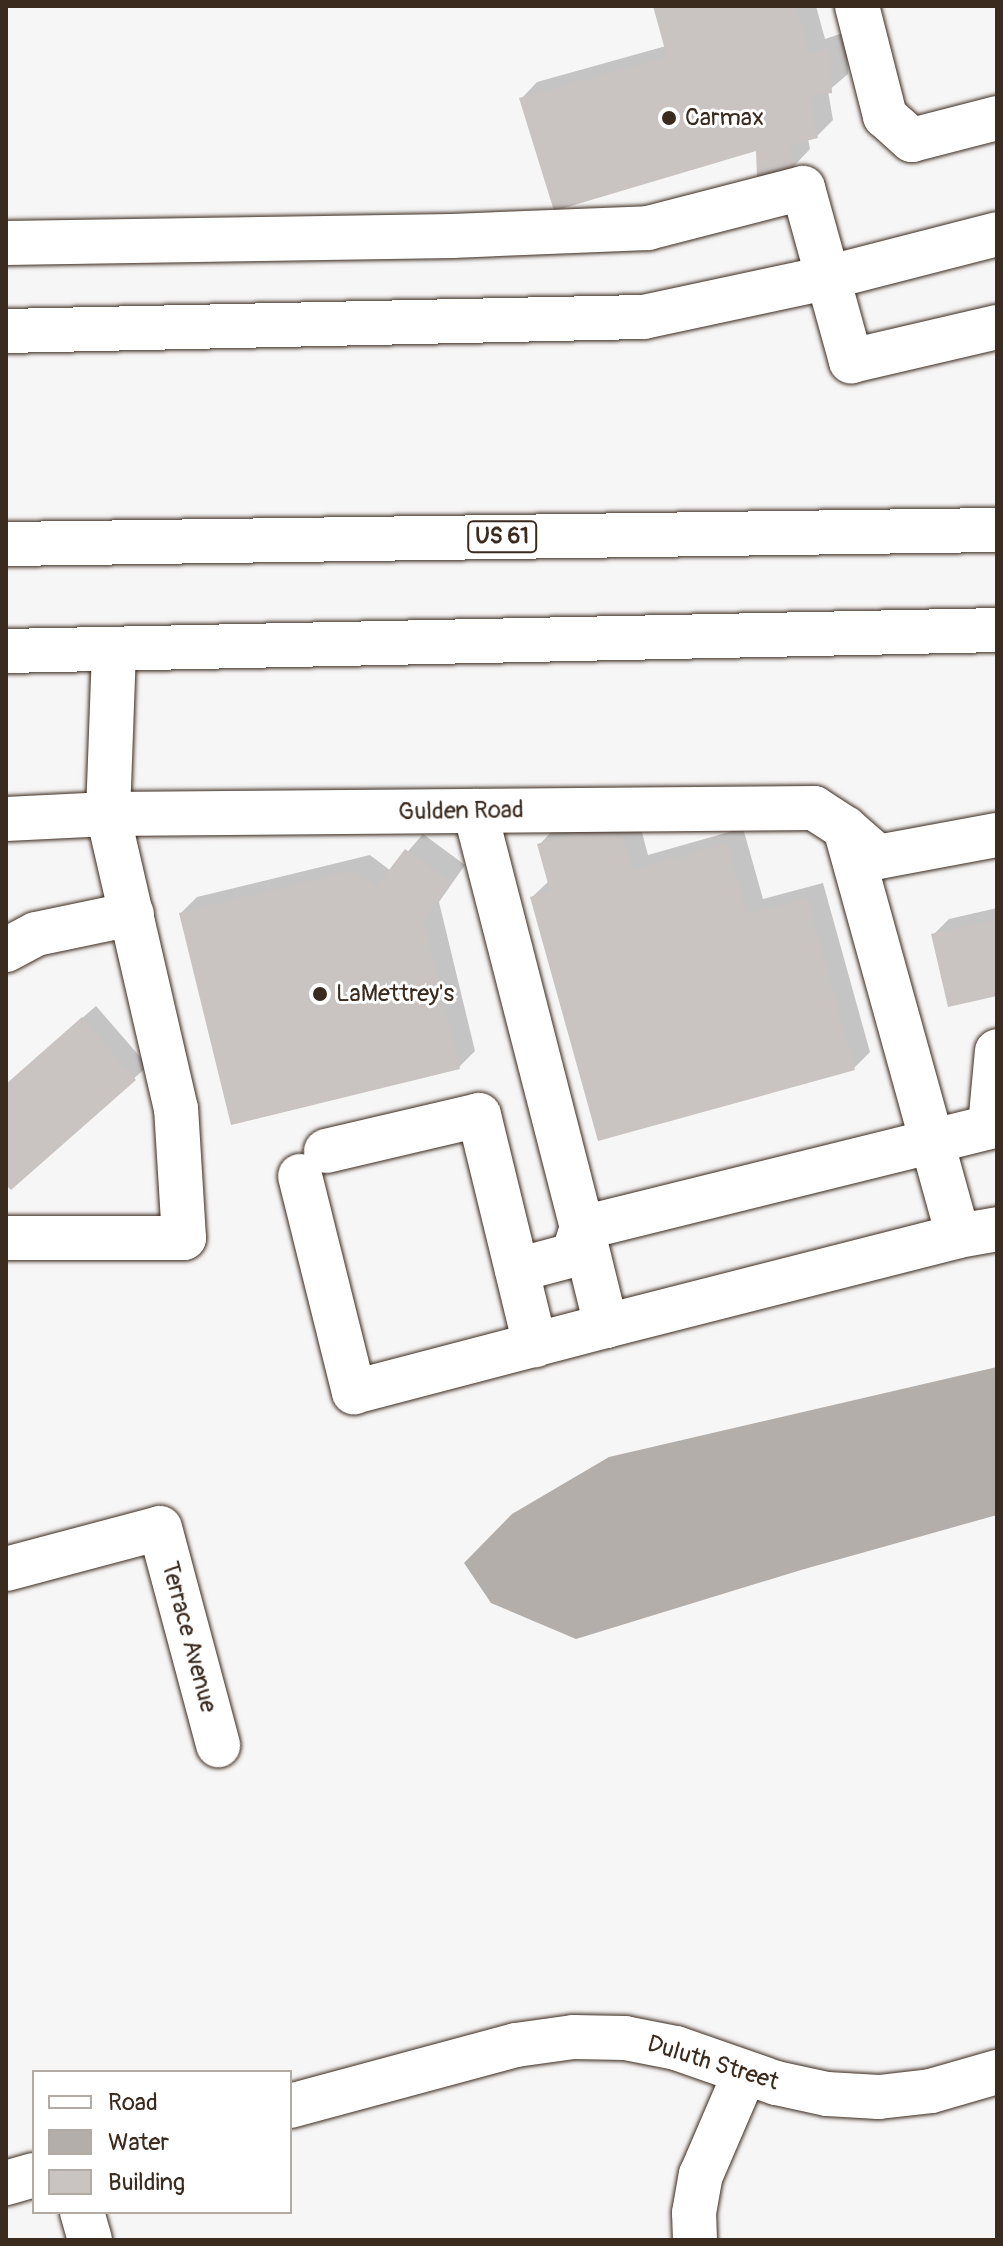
<!DOCTYPE html>
<style>
body{margin:0}
#map{position:relative;width:1003px;height:2246px;overflow:hidden;background:#f7f6f6;font-family:Pangolin,sans-serif}
div>[style]{position:absolute}
[style*='--x']{left:calc(var(--x)*1px);top:calc(var(--y)*1px);width:calc(var(--w)*1px);rotate:calc(var(--a)*1deg)}
.water>*{inset:0;background:#b4aeaa}
.shadow>*{inset:0;background:#0003}
.building>*{inset:0;background:#c9c3c1}
.roads{filter:drop-shadow(0 0 2px #3b2a1e) drop-shadow(0 0 2px #3b2a1e)}
.minor>*{height:44px;margin:-22px;padding:0 22px;transform-origin:22px;border-radius:22px;background:#fff}
.major>*{height:44px;margin:-22px;padding:0 22px;transform-origin:22px;border-radius:22px;background:#fff}
.dots>*{width:22px;height:22px;translate:-50% -50%;box-sizing:border-box;border:4px solid #fff;border-radius:50%}
span{translate:-50% -50%;white-space:nowrap;text-align:center;line-height:1.15;-webkit-text-stroke:6px #fff;paint-order:stroke}
.shield-label span{padding:2px 6px;background:#fff;border:2px solid;border-radius:6px;-webkit-text-stroke-width:0}
.shield-label{font-size:22px;color:#3b2a1e;font-weight:700}
.poi-label{font-size:24px;color:#3b2a1e}
.left{translate:0 -50%;text-align:left}
.street-label{font-size:24px;color:#3b2a1e}
.frame{position:absolute;inset:0;border:8px solid #3b2a1e;pointer-events:none}
.legend{position:absolute;left:32px;top:2070px;width:260px;height:144px;box-sizing:border-box;background:#fff;border:2px solid #b1aaa5;margin:0;padding:10px 14px;list-style:none;font-size:24px;color:#3b2a1e}
.legend li{display:flex;align-items:center;gap:16px;height:40px}
.legend b{width:40px;border:2px solid #b1aaa5}
</style>
<div id="map">
<div class="water">
<i style="clip-path:polygon(997px 1367px,997px 1515px,801px 1570px,576px 1639px,491px 1603px,464px 1563px,512px 1514px,609px 1457px)"></i>
</div>
<div class="shadow">
<i style="clip-path:polygon(655px 6px,816px 6px,825px 39px,846px 32px,848px 74px,828px 91px,833px 120px,817px 136px,808px 139px,810px 149px,794px 166px,758px 149px,521px 99px,537px 82px,666px 46px)"></i>
<i style="clip-path:polygon(635px 806px,648px 855px,743px 828px,763px 899px,823px 883px,870px 1052px,854px 1068px,532px 897px,549px 881px,539px 845px,555px 828px)"></i>
<i style="clip-path:polygon(423px 834px,465px 865px,439px 902px,475px 1051px,459px 1067px,181px 913px,197px 897px,370px 855px,391px 871px)"></i>
<i style="clip-path:polygon(997px 908px,997px 993px,933px 935px,949px 919px)"></i>
<i style="clip-path:polygon(96px 1006px,148px 1066px,11px 1187px,6px 1182px,6px 1085px)"></i>
</div>
<div class="building">
<i style="clip-path:polygon(653px 6px,796px 6px,809px 54px,830px 47px,832px 93px,810px 96px,818px 138px,790px 145px,795px 167px,757px 177px,756px 151px,554px 211px,519px 98px,667px 57px)"></i>
<i style="clip-path:polygon(619px 821px,632px 870px,727px 843px,747px 914px,807px 898px,855px 1070px,598px 1141px,530px 897px,550px 891px,537px 844px)"></i>
<i style="clip-path:polygon(405px 849px,451px 882px,423px 920px,460px 1069px,231px 1125px,179px 913px,353px 870px,376px 887px)"></i>
<i style="clip-path:polygon(997px 919px,997px 996px,948px 1007px,931px 934px)"></i>
<i style="clip-path:polygon(82px 1017px,136px 1080px,11px 1190px,6px 1185px,6px 1084px)"></i>
</div>
<div class="roads">
<div class="minor">
<i style="--x:857;--y:6;--w:114;--a:75.7"></i>
<i style="--x:885;--y:116;--w:36;--a:42"></i>
<i style="--x:912;--y:140;--w:88;--a:-14.5"></i>
<i style="--x:6;--y:243;--w:446;--a:-0.9"></i>
<i style="--x:452;--y:236;--w:196;--a:-2.3"></i>
<i style="--x:648;--y:228;--w:160;--a:-14.5"></i>
<i style="--x:803;--y:188;--w:180;--a:74.5"></i>
<i style="--x:851;--y:361;--w:150;--a:-13.1"></i>
<i style="--x:6;--y:331;--w:638;--a:-1.26"></i>
<i style="--x:644;--y:317;--w:190;--a:-12.1"></i>
<i style="--x:830;--y:277;--w:172;--a:-14.4"></i>
<i style="--x:475;--y:811;--w:431;--a:75.6"></i>
<i style="--x:582;--y:1228;--w:428;--a:-13.9"></i>
<i style="--x:6;--y:819;--w:102;--a:-2.8"></i>
<i style="--x:108;--y:814;--w:706;--a:-0.49"></i>
<i style="--x:814;--y:808;--w:37;--a:33"></i>
<i style="--x:845;--y:828;--w:44;--a:41.3"></i>
<i style="--x:878;--y:857;--w:121;--a:-10.5"></i>
<i style="--x:845;--y:828;--w:423;--a:74.5"></i>
<i style="--x:958;--y:1236;--w:40;--a:-10"></i>
<i style="--x:6;--y:950;--w:34;--a:-28"></i>
<i style="--x:36;--y:934;--w:98;--a:-11.8"></i>
<i style="--x:990;--y:1126;--w:75;--a:-84.7"></i>
<i style="--x:326;--y:1151;--w:157;--a:-13.2"></i>
<i style="--x:479;--y:1115;--w:237;--a:76.3"></i>
<i style="--x:300;--y:1176;--w:223;--a:76"></i>
<i style="--x:354;--y:1392;--w:260;--a:-14.7"></i>
<i style="--x:582;--y:1228;--w:101;--a:76.2"></i>
<i style="--x:606;--y:1326;--w:363;--a:-14.3"></i>
<i style="--x:6;--y:1238;--w:178;--a:0"></i>
<i style="--x:184;--y:1238;--w:129;--a:-93.5"></i>
<i style="--x:176;--y:1109;--w:303;--a:-103"></i>
<i style="--x:108;--y:814;--w:165;--a:-87.9"></i>
<i style="--x:517;--y:1270;--w:58;--a:-15"></i>
<i style="--x:573;--y:1255;--w:28;--a:-72"></i>
<i style="--x:6;--y:1569;--w:159;--a:-14.9"></i>
<i style="--x:160;--y:1528;--w:225;--a:75"></i>
<i style="--x:290;--y:2106;--w:234;--a:-15.1"></i>
<i style="--x:516;--y:2045;--w:58;--a:-8"></i>
<i style="--x:573;--y:2037;--w:52;--a:1.1"></i>
<i style="--x:625;--y:2038;--w:52;--a:11.1"></i>
<i style="--x:676;--y:2048;--w:106;--a:19.3"></i>
<i style="--x:776;--y:2083;--w:52;--a:12.2"></i>
<i style="--x:827;--y:2094;--w:52;--a:3.3"></i>
<i style="--x:879;--y:2097;--w:52;--a:-6.6"></i>
<i style="--x:931;--y:2091;--w:69;--a:-16.1"></i>
<i style="--x:6;--y:2183;--w:29;--a:-16"></i>
<i style="--x:82;--y:2212;--w:29;--a:74"></i>
<i style="--x:695;--y:2240;--w:27;--a:-92"></i>
<i style="--x:694;--y:2213;--w:39;--a:-80"></i>
<i style="--x:701;--y:2175;--w:111;--a:-66.7"></i>
</div>
<div class="major">
<i style="--x:6;--y:544;--w:991;--a:-0.81"></i>
<i style="--x:6;--y:651;--w:991;--a:-1.21"></i>
</div>
</div>
<div class="dots">
<i style="left:669px;top:118px;background:#3b2a1e"></i>
<i style="left:320px;top:994px;background:#3b2a1e"></i>
</div>
<div class="shield-label">
<span style="left:502px;top:537px">US 61</span>
</div>
<div class="poi-label">
<span class="left" style="left:685px;top:118px">Carmax</span>
<span class="left" style="left:336px;top:994px">LaMettrey's</span>
</div>
<div class="street-label">
<span style="left:461px;top:811px;rotate:-1deg">Gulden Road</span>
<span style="left:189px;top:1637px;rotate:75deg">Terrace Avenue</span>
<span style="left:713px;top:2063px;rotate:17deg">Duluth Street</span>
</div>
<div class="frame"></div>
<ul class="legend">
<li><b style="height:10px;background:#fff"></b>Road</li>
<li><b style="height:22px;background:#b4aeaa"></b>Water</li>
<li><b style="height:22px;background:#c9c3c1"></b>Building</li>
</ul>
</div>
